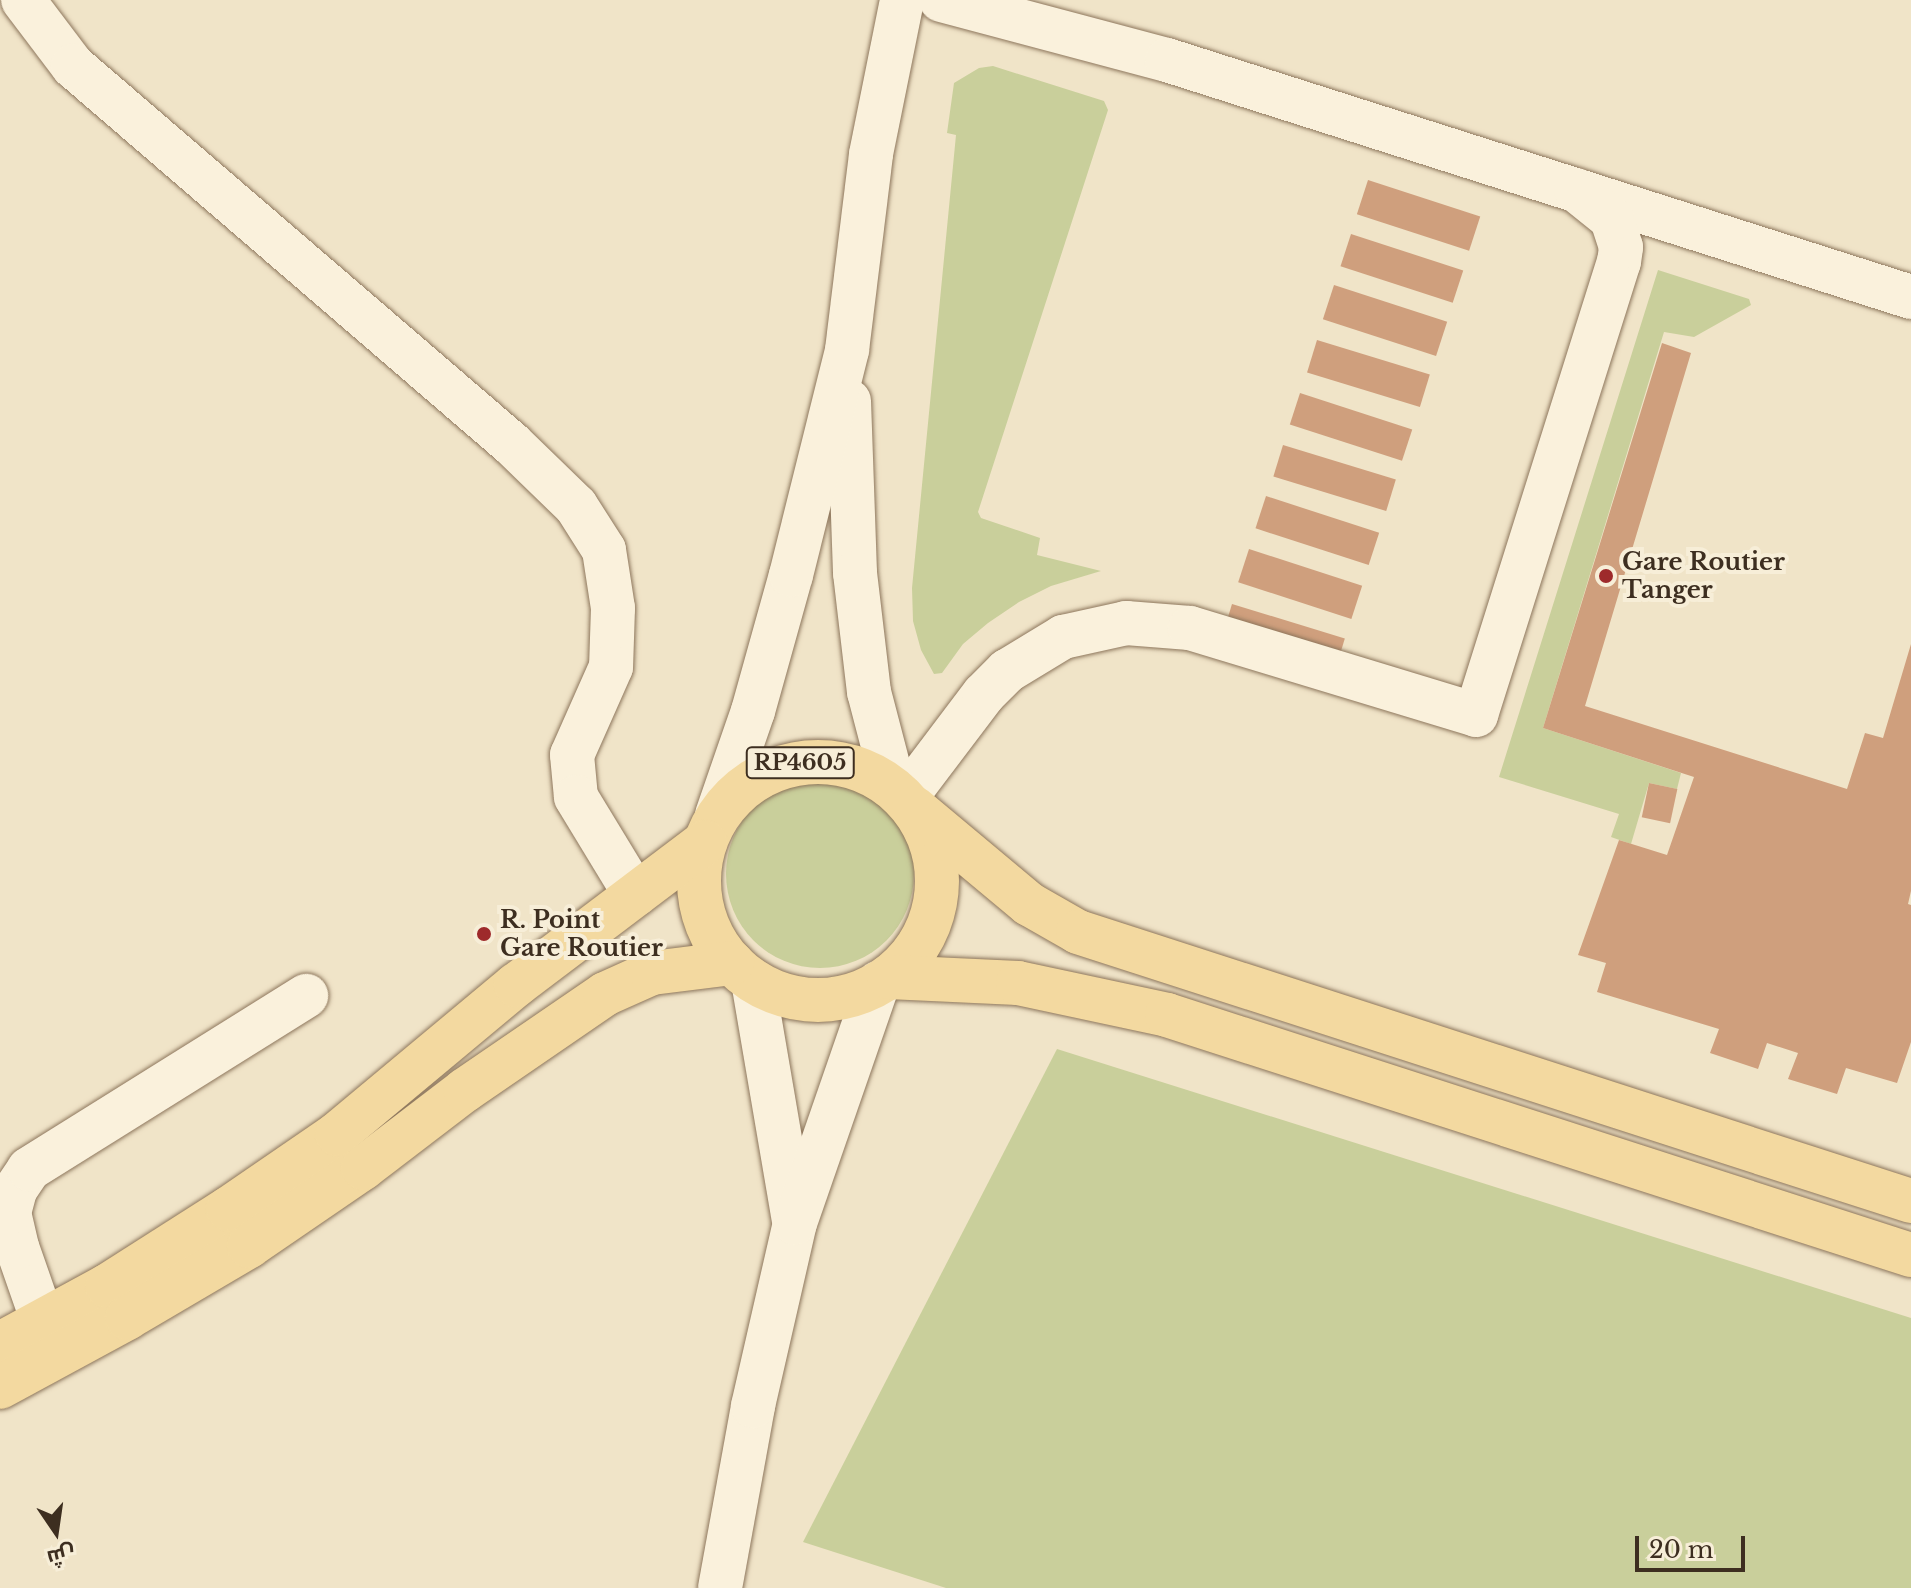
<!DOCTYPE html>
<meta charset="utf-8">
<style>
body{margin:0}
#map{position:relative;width:1911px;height:1588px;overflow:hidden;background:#f0e4c8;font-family:"Libre Baskerville",Cairo,serif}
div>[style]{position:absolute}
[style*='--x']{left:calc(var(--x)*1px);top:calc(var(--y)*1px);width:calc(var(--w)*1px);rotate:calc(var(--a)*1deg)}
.green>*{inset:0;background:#c9cf9b}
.round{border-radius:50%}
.building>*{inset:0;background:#cf9f7d;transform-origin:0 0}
.roads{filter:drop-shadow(0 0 2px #8d765c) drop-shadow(0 0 2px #8d765c)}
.minor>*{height:44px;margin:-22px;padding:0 22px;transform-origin:22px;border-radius:22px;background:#faf1dc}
.major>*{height:44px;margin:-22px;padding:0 22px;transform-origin:22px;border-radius:22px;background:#f3d9a0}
.major>.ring{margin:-22px;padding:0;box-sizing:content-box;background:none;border:44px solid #f3d9a0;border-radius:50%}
.dots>*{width:22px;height:22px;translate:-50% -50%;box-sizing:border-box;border:4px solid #f7eed8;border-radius:50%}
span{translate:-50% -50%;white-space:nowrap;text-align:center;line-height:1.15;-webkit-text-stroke:8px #f7eed8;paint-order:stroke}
.shield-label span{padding:2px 6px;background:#f7eed8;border:2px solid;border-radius:6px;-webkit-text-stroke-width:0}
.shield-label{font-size:22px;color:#3d2e20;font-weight:700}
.poi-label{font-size:24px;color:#3d2e20;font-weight:700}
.left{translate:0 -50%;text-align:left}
.north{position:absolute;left:16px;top:1492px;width:80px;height:80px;-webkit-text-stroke:6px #f7eed8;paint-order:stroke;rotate:167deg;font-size:22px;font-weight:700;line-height:32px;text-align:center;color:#3d2e20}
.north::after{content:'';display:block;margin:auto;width:28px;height:36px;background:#3d2e20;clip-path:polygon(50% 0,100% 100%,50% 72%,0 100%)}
.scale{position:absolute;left:1635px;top:1536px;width:110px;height:36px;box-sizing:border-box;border:4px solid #3d2e20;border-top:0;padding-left:10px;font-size:24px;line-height:28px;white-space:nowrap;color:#3d2e20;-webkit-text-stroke:6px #f7eed8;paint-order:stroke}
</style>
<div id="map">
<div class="green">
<i style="clip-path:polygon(993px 66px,1104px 101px,1108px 110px,978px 512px,981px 518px,1040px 538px,1037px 555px,1101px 571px,1051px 586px,1019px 602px,988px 623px,963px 644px,942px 673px,934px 674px,921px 650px,913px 621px,912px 588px,956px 135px,947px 133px,954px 83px,979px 68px)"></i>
<i style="clip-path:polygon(1658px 270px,1749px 299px,1751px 305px,1694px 337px,1664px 332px,1543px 728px,1681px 773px,1677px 789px,1649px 783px,1631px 844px,1611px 837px,1619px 814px,1499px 777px)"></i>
<i class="round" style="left:726px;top:780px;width:188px;height:188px"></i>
<i style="clip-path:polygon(1057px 1049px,1911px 1318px,1911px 1588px,946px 1588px,803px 1542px)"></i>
</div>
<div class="building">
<i style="left:1368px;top:180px;width:118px;height:36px;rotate:18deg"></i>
<i style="left:1351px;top:234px;width:118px;height:34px;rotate:18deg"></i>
<i style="left:1334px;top:285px;width:119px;height:36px;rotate:18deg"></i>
<i style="left:1317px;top:340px;width:118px;height:34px;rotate:17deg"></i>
<i style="clip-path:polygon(1662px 343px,1691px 353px,1585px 706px,1847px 789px,1865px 733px,1883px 738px,1911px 644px,1911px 891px,1908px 904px,1911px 905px,1911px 1042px,1897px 1083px,1846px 1068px,1837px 1094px,1788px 1079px,1798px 1053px,1767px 1043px,1758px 1069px,1710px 1053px,1719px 1029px,1597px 992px,1606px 963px,1578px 955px,1619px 840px,1667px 855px,1694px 777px,1543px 728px)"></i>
<i style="left:1300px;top:393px;width:118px;height:33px;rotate:18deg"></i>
<i style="left:1283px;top:445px;width:118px;height:33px;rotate:17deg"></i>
<i style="left:1266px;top:496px;width:119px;height:34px;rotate:18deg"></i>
<i style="left:1249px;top:549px;width:119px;height:35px;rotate:18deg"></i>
<i style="left:1232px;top:604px;width:118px;height:29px;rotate:17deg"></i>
<i style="left:1649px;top:783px;width:29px;height:35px;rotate:12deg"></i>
</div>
<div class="roads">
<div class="minor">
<i style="--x:23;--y:0;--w:83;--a:52.9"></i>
<i style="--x:73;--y:66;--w:579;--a:40.73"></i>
<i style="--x:512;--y:444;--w:89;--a:44.1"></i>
<i style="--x:576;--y:506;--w:52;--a:57.5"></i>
<i style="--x:604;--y:550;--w:59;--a:81.2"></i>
<i style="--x:613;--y:608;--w:59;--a:91.9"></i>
<i style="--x:611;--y:667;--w:96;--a:113.9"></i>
<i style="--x:572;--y:755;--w:42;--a:84.6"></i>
<i style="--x:576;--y:797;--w:114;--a:58.7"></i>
<i style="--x:941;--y:0;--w:234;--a:14.9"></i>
<i style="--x:1167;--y:60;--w:781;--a:17.67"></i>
<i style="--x:849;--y:401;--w:172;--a:88"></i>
<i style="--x:855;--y:573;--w:120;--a:83.3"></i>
<i style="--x:869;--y:692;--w:99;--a:75.4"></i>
<i style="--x:906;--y:797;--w:129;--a:-52.9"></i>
<i style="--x:984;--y:694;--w:33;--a:-45"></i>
<i style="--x:1007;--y:671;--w:66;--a:-31.3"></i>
<i style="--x:1063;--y:637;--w:65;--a:-12.5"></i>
<i style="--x:1126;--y:623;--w:64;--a:4.5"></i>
<i style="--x:1190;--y:628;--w:299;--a:16.9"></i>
<i style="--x:1476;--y:715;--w:475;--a:-72.5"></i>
<i style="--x:1619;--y:262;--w:15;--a:-82"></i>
<i style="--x:1621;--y:247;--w:29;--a:-108"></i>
<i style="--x:1612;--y:219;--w:46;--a:-141.1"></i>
<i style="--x:717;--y:815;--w:110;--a:-70.9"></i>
<i style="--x:753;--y:711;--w:141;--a:-74.4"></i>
<i style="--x:791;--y:575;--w:232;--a:-76"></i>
<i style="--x:847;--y:350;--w:197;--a:-83"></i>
<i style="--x:871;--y:154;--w:157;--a:-78.6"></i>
<i style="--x:753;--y:981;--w:243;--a:80.3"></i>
<i style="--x:55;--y:1356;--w:115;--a:-109.2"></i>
<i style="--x:17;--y:1247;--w:35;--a:-103"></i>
<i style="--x:9;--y:1213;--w:24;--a:-75"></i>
<i style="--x:15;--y:1190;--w:25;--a:-56"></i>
<i style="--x:29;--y:1169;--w:327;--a:-32"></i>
<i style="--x:720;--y:1588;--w:185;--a:-79.7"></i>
<i style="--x:753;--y:1406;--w:188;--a:-77.1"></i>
<i style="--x:795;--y:1223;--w:254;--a:-70.9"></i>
</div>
<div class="major">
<i class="ring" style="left:699px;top:762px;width:194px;height:194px"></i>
<i style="--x:914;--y:808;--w:150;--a:39.9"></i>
<i style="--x:1029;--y:904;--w:56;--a:29.7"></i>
<i style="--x:1078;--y:932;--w:875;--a:17.9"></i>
<i style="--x:889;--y:977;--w:129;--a:2.7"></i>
<i style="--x:1018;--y:983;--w:152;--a:12.1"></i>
<i style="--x:1167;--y:1015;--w:782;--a:17.88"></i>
<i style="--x:0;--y:1344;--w:122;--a:-28.5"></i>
<i style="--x:107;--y:1286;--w:143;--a:-32.5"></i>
<i style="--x:228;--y:1209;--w:132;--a:-34.5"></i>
<i style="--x:337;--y:1134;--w:233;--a:-39.8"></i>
<i style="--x:516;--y:985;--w:237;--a:-37.1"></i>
<i style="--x:0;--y:1387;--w:145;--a:-28.5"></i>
<i style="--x:127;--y:1318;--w:142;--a:-30.5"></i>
<i style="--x:249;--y:1246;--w:138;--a:-34.4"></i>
<i style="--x:363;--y:1168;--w:128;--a:-37.4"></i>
<i style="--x:465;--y:1090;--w:170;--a:-34.4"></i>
<i style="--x:605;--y:994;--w:51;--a:-24.1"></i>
<i style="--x:652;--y:973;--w:81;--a:-7.1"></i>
</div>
</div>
<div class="dots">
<i style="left:1606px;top:576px;background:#9e2a2b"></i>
<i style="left:484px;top:934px;background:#9e2a2b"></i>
</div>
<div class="shield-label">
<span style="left:800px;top:763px">RP4605</span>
</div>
<div class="poi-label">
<span class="left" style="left:1622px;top:576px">Gare Routier<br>Tanger</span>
<span class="left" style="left:500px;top:934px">R. Point<br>Gare Routier</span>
</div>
<div class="north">ش</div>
<div class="scale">20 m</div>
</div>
